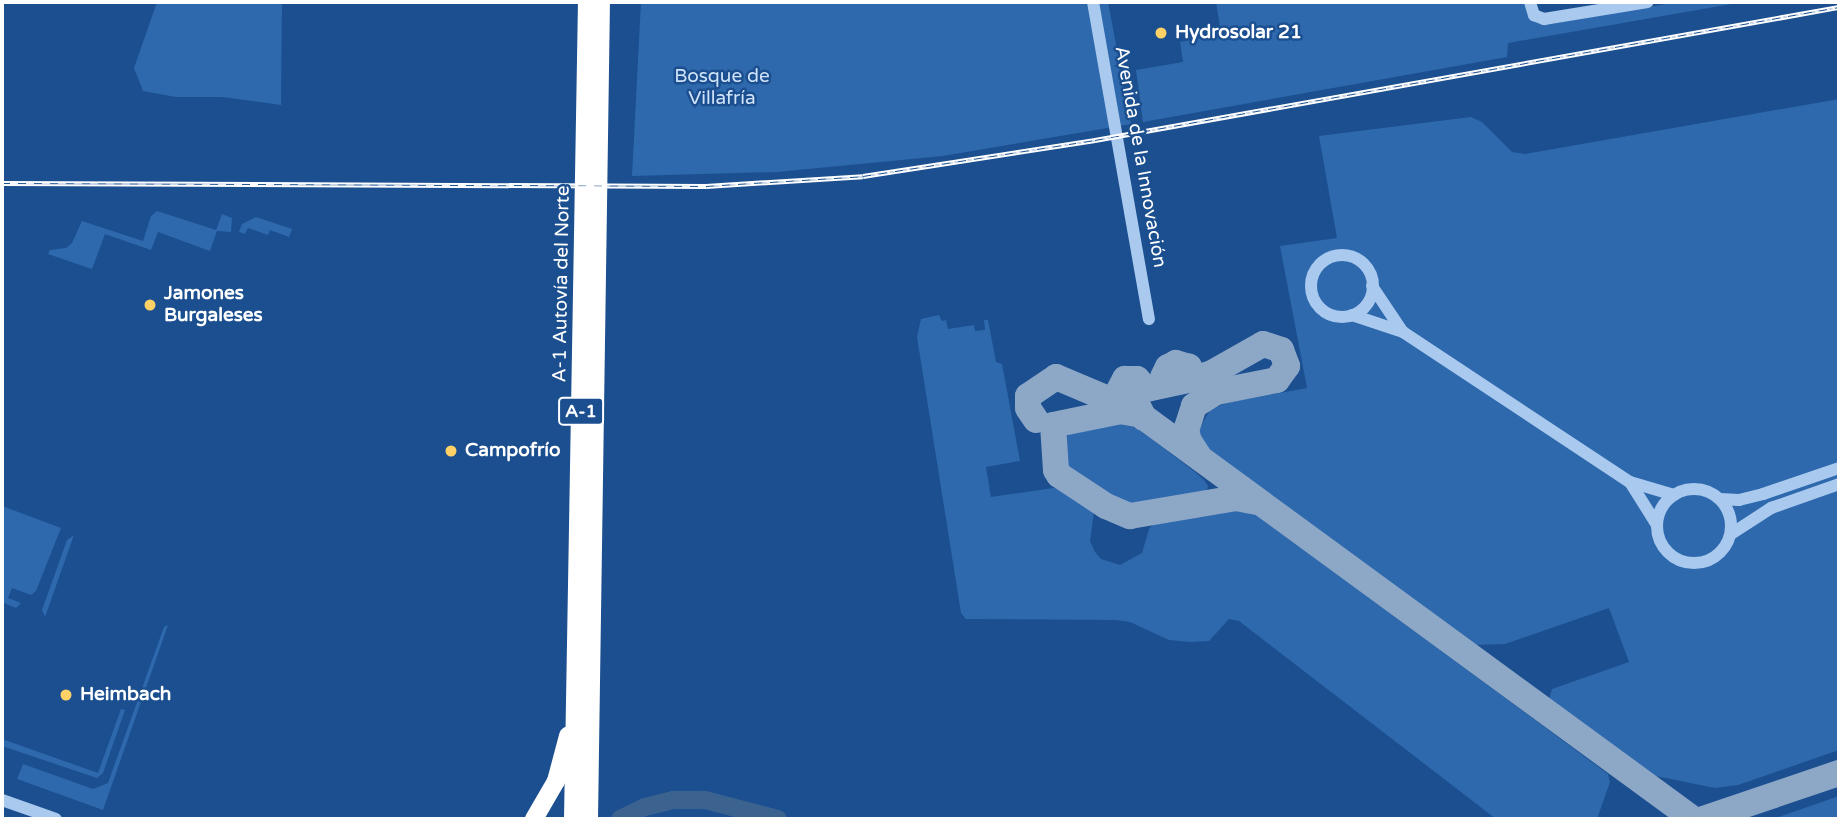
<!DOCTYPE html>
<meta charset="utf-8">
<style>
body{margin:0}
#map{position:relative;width:1841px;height:821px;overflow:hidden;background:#1b4f8f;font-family:"Varela Round",sans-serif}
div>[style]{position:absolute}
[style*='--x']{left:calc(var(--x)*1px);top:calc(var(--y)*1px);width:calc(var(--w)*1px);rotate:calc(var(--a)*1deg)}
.green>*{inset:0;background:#2e69ad}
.river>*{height:18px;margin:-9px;padding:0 9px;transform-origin:9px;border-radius:9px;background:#3c6290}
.taxiway>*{height:26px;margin:-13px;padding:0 13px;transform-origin:13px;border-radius:13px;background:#8da7c7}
.minor>*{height:12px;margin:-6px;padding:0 6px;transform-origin:6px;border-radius:6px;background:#a9c9ee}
.minor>.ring{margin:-6px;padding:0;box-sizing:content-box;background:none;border:12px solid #a9c9ee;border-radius:50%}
.highway>*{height:18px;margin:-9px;padding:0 9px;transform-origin:9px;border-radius:9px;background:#fff}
.rail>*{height:5px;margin-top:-2.5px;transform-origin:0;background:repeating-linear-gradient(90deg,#1b4f8f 0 8px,#fff 0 16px);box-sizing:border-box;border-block:2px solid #fff}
.dots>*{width:19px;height:19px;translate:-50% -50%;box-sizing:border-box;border:4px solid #1b4f8f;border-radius:50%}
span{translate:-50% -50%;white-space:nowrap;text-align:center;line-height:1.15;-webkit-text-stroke:5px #1b4f8f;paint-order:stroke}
.shield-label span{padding:2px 5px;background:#1b4f8f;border:2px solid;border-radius:5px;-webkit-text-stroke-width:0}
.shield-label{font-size:18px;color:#fff;font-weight:700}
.poi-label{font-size:19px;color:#fff;font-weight:700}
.left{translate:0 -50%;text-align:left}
.park-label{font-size:19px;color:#cfe3fa}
.street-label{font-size:19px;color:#fff}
.frame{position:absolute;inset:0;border:4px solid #fff;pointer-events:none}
</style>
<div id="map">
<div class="green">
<i style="clip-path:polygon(157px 2px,282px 2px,281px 105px,222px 97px,176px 97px,143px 91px,134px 68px)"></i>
<i style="clip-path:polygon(641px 2px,1108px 2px,1131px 124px,943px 156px,777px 172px,632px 176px)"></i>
<i style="clip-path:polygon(1216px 2px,1525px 2px,1533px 21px,1551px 24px,1676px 2px,1743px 2px,1508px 43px,1507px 57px,1143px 122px,1136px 70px,1183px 62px,1180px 42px,1221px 34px)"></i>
<i style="clip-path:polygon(1839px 99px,1839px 750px,1738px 785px,1715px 788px,1646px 774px,1548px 703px,1552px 689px,1629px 662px,1609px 608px,1505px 644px,1471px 645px,1208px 451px,1201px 443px,1198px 431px,1210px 410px,1226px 403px,1307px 388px,1280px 246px,1337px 238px,1319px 136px,1471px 117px,1482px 122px,1512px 152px,1525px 154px)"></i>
<i style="clip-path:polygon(157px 211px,216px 230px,222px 214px,232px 218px,231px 232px,217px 231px,210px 251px,158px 232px,151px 250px,105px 234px,92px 269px,48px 254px,50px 250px,66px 248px,72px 243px,82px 221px,143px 241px,151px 216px)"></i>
<i style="clip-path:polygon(256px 217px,292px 229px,289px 237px,270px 230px,268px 235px,248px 228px,245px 234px,239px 232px,242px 224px)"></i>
<i style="clip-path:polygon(939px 315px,942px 321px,946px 320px,948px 329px,974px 325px,975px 331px,985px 330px,984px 320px,988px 320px,996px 362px,1002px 364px,1020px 461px,986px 467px,991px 497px,1060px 487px,1094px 512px,1090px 541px,1095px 552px,1101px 559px,1120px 565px,1142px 553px,1149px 529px,1154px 523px,1240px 508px,1251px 511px,1608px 774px,1610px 782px,1597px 819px,1496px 819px,1239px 621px,1229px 619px,1209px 641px,1190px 642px,1169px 640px,1130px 622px,1116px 620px,966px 619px,961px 613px,917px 337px,921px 319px)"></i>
<i style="clip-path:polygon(1115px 423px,1137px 428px,1195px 472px,1204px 480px,1208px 486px,1206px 493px,1201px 497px,1128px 507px,1077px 478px,1069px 471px,1064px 443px,1066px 437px,1073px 431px)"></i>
<i style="clip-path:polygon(2px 506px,61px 528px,36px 591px,31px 595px,12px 588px,8px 598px,21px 603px,16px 608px,2px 602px)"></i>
<i style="clip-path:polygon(74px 535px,45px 617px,42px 610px,67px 540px)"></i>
<i style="clip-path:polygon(168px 625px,103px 810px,17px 779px,23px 764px,93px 789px,108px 783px,164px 627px)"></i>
<i style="clip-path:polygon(121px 709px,125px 710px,103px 773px,97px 778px,2px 746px,2px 739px,98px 773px)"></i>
<i style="clip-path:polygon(1839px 796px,1839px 819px,1773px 819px)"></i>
</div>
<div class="river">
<i style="--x:620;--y:819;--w:28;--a:-26"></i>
<i style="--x:645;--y:807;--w:29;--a:-14"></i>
<i style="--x:673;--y:800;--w:32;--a:0"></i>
<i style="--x:705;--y:800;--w:75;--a:14.6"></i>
</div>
<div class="taxiway">
<i style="--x:1134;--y:410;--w:16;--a:-145"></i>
<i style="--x:1121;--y:401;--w:9;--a:-108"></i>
<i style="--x:1118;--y:392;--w:15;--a:-62"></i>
<i style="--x:1125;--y:379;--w:12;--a:0"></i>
<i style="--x:1137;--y:379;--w:13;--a:48"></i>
<i style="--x:1146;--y:389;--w:48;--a:-12"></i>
<i style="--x:1193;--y:379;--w:13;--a:-108"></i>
<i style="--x:1189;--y:367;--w:14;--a:-163"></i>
<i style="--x:1176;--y:363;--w:9;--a:153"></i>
<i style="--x:1168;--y:367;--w:11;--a:117"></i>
<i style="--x:1136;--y:414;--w:15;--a:-169"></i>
<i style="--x:1121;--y:411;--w:69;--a:168.4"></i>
<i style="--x:1053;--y:425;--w:45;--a:86.2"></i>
<i style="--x:1056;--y:470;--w:6;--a:59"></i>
<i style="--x:1059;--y:475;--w:56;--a:33.4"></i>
<i style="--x:1106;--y:506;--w:26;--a:23"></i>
<i style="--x:1130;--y:516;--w:108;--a:-9.6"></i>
<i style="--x:1236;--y:498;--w:20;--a:11"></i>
<i style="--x:1144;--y:418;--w:18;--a:-117"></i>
<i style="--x:1136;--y:402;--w:7;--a:-74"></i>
<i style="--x:1138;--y:395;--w:9;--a:-41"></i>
<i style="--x:1145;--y:389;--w:67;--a:-13"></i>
<i style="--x:1210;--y:374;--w:61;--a:-29.5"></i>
<i style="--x:1263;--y:344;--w:19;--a:18"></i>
<i style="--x:1281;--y:350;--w:17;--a:69"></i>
<i style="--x:1287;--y:366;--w:17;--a:126"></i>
<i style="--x:1277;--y:380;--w:62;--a:168.9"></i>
<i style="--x:1216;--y:392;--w:26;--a:148"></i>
<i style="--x:1194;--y:406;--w:25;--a:108"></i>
<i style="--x:1186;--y:430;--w:11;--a:75"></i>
<i style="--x:1189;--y:441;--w:20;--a:57"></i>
<i style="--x:1036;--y:420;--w:14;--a:-124"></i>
<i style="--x:1028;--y:408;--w:12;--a:-90"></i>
<i style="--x:1028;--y:396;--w:34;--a:-34"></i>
<i style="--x:1056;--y:377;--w:85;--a:22.9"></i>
<i style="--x:1134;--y:410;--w:693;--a:36.19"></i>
<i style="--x:1703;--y:819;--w:144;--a:-18.7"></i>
</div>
<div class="minor">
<i style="--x:1093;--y:2;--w:322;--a:80"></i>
<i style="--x:1530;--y:2;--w:14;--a:73"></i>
<i style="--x:1534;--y:15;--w:11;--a:22"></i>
<i style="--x:1544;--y:19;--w:105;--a:-9.3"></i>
<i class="ring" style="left:1311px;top:255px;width:50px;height:50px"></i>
<i style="--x:1372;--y:286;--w:54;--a:56.3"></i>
<i style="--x:1352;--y:315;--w:54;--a:18.4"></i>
<i style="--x:1403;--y:332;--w:272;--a:33.5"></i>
<i style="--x:1630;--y:482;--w:51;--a:57.9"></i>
<i style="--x:1630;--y:482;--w:46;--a:16.5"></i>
<i class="ring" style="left:1657px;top:489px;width:62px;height:62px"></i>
<i style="--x:1720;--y:499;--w:19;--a:3"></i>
<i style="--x:1739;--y:500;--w:25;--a:-14"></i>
<i style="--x:1763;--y:494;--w:80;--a:-18.9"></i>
<i style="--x:1731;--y:534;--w:48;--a:-33"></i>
<i style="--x:1771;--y:508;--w:72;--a:-19.4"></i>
<i style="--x:2;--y:800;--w:57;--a:19.4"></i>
</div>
<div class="highway">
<i style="--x:534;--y:819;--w:44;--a:-59.9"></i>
<i style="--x:556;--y:781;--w:47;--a:-75.1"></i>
<i style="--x:573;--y:819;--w:817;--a:-89.02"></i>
<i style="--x:589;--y:819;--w:817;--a:-89.16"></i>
</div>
<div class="rail">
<i style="--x:2;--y:183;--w:704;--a:0.24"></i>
<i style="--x:706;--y:186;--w:157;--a:-3.6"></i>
<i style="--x:863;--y:176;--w:235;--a:-8.8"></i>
<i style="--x:1095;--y:140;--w:756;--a:-10.14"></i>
</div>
<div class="dots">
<i style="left:1161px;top:33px;background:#ffd166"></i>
<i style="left:150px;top:305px;background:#ffd166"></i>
<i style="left:451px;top:451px;background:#ffd166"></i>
<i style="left:66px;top:695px;background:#ffd166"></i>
</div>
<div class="shield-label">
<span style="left:581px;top:411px">A-1</span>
</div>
<div class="poi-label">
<span class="left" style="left:1175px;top:33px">Hydrosolar 21</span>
<span class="left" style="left:164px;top:305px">Jamones<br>Burgaleses</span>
<span class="left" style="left:465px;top:451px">Campofrío</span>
<span class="left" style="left:80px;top:695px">Heimbach</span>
</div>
<div class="park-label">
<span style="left:722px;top:88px">Bosque de<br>Villafría</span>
</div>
<div class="street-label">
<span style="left:1140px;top:157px;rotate:80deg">Avenida de la Innovación</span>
<span style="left:562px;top:284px;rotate:-89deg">A-1 Autovía del Norte</span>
</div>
<div class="frame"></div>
</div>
